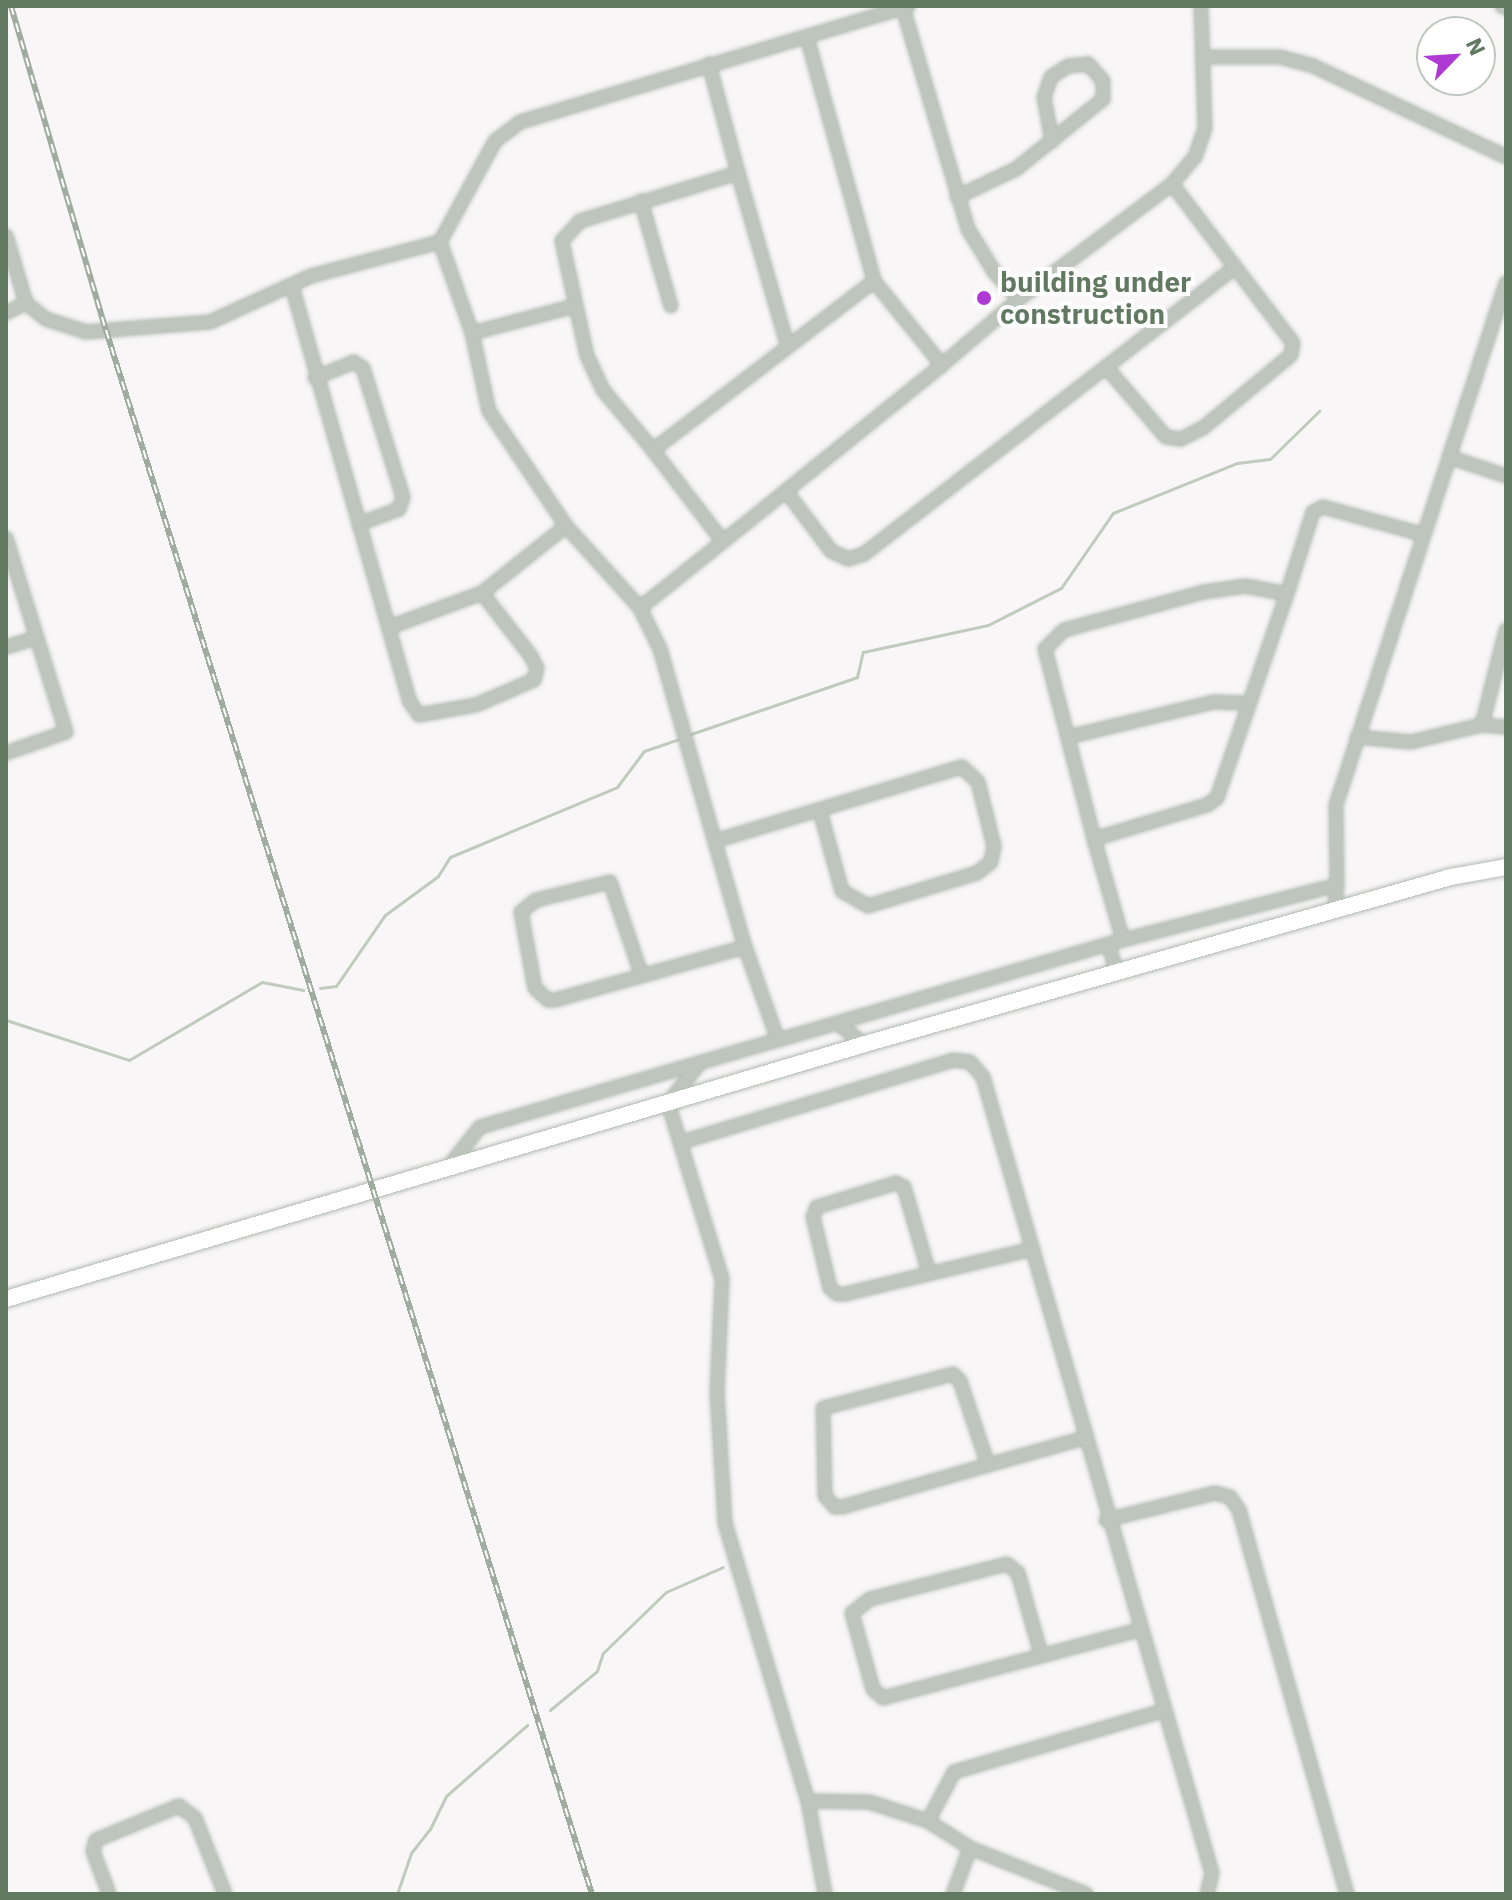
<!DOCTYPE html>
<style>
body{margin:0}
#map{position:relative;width:1512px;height:1900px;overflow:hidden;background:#f8f6f7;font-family:"IBM Plex Sans",sans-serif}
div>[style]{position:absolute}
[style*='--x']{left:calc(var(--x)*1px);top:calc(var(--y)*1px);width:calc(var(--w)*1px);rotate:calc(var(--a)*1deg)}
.stream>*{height:3px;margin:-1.5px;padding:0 1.5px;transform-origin:1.5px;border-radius:1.5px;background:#c0cbbd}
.roads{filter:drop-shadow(0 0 2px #b0bab0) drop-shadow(0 0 2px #b0bab0)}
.street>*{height:12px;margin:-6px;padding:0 6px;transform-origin:6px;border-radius:6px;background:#bec5bd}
.secondary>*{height:16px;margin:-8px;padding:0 8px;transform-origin:8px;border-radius:8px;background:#fff}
.rail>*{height:6px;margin-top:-3px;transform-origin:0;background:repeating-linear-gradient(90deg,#fff 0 9px,#a0aca0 0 18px);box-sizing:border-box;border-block:2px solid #a0aca0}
.dots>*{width:22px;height:22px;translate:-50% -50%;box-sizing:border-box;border:4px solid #fff;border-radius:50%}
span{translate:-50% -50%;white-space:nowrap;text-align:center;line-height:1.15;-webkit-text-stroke:8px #fff;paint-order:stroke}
.poi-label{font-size:28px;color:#627961;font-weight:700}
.left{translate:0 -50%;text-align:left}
.frame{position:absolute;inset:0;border:8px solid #627961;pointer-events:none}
.north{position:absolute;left:1416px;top:16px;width:80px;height:80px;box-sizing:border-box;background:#fff;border:2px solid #c0c9c0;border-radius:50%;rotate:65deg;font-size:22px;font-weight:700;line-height:32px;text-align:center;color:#627961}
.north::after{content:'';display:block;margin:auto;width:28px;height:36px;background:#af39d5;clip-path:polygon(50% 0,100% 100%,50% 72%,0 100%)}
</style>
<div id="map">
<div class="stream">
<i style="--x:688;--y:735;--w:179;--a:-18.9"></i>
<i style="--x:857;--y:677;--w:26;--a:-77"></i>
<i style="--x:863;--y:652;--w:128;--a:-12.2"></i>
<i style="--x:988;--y:625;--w:82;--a:-26.9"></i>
<i style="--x:1061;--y:588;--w:91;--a:-55.3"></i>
<i style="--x:1113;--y:513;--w:134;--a:-22"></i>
<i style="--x:1237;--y:463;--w:33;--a:-7"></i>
<i style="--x:1270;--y:459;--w:69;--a:-44.4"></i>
<i style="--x:320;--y:988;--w:16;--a:-7"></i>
<i style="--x:336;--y:986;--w:86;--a:-55.4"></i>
<i style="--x:385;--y:915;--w:66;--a:-36.3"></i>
<i style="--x:438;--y:876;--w:22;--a:-58"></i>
<i style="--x:450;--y:857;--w:181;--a:-22.7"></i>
<i style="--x:617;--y:787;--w:45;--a:-53.1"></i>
<i style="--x:644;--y:751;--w:39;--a:-19"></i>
<i style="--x:6;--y:1020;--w:129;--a:18"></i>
<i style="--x:129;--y:1060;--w:154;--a:-30.4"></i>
<i style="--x:262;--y:982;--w:42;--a:11"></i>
<i style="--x:550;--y:1710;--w:61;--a:-39.7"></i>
<i style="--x:597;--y:1671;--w:19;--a:-72"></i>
<i style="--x:603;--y:1653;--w:88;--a:-44.1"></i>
<i style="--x:666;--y:1592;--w:62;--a:-23.7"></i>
<i style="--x:397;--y:1894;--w:43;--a:-71.1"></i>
<i style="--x:411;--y:1853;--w:31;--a:-52"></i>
<i style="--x:430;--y:1829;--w:37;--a:-64"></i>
<i style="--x:446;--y:1796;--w:108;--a:-41.2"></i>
</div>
<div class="roads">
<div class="street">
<i style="--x:1502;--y:6;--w:4;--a:27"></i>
<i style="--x:903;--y:8;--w:230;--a:73.6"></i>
<i style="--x:968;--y:229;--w:52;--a:58.5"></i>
<i style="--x:995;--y:273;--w:35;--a:47"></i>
<i style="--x:1019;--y:299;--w:191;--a:-36.9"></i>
<i style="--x:1172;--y:184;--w:35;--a:-50"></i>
<i style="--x:1195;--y:157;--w:31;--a:-71"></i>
<i style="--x:1205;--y:128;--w:122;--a:-91.9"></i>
<i style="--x:807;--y:37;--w:253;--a:74.6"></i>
<i style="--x:874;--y:281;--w:108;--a:51"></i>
<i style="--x:942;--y:365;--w:101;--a:-40.6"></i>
<i style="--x:1205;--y:57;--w:75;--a:0"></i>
<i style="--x:1280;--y:57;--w:34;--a:15"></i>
<i style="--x:1313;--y:66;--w:213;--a:25.2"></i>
<i style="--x:738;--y:173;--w:178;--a:74"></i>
<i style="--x:957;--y:197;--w:65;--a:-25.4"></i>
<i style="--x:1016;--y:169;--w:112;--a:-38.8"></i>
<i style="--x:1103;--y:99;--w:18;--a:-90"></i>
<i style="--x:1103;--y:81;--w:23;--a:-131"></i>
<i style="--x:1088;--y:64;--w:20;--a:174"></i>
<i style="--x:1068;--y:66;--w:20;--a:147"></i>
<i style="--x:1051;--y:77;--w:21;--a:109"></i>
<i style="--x:1044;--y:97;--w:45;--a:79.7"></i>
<i style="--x:641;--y:201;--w:109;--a:74.1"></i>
<i style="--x:6;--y:236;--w:70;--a:73.4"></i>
<i style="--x:440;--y:242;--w:115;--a:-61.4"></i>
<i style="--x:495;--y:141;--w:31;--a:-37"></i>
<i style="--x:520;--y:122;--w:405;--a:-16.6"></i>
<i style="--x:292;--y:286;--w:432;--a:74.2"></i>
<i style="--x:410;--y:702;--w:16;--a:55"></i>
<i style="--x:419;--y:715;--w:58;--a:-10"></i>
<i style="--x:476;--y:705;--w:63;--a:-23.3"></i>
<i style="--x:534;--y:680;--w:12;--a:-76"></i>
<i style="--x:537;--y:668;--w:15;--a:-118"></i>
<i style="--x:530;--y:655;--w:78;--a:-127.7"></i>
<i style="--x:482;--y:593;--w:107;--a:-38.6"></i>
<i style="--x:6;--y:313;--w:22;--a:-27"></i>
<i style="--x:26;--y:303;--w:26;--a:39"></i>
<i style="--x:46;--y:319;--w:42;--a:18"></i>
<i style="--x:86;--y:332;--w:124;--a:-4.6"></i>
<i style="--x:210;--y:322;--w:111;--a:-24.5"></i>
<i style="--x:311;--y:276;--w:133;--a:-14.8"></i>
<i style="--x:440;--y:242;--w:96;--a:70.6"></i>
<i style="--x:472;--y:333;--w:80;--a:77.7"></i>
<i style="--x:489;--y:411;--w:138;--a:56.2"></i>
<i style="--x:566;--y:526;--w:110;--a:47.9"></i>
<i style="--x:640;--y:608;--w:46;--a:64"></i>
<i style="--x:660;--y:649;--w:310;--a:74.1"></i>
<i style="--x:745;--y:947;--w:99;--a:70.5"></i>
<i style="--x:472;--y:333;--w:106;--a:-14.7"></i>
<i style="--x:942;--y:365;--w:201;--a:141.1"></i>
<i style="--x:786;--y:491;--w:75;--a:53.1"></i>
<i style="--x:831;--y:551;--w:19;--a:25"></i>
<i style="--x:848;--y:559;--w:17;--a:-17"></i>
<i style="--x:864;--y:554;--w:469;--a:-37.7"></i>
<i style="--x:1235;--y:267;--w:104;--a:-127.2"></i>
<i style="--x:1106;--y:367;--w:92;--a:49.4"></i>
<i style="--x:1166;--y:437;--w:15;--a:8"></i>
<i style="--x:1181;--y:439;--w:25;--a:-27"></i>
<i style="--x:1203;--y:428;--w:114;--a:-39.7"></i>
<i style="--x:1291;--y:355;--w:12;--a:-81"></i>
<i style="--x:1293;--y:343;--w:96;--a:-127.3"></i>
<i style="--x:315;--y:378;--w:42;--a:-22.3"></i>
<i style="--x:354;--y:362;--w:11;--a:34"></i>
<i style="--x:363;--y:368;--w:135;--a:72.8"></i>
<i style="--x:403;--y:497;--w:13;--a:108"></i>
<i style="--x:399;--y:509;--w:43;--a:159.4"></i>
<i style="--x:653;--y:450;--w:78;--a:-129.8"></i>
<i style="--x:603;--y:390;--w:38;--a:-115"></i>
<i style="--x:587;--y:356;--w:118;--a:-102.3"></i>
<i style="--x:562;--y:241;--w:27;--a:-48"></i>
<i style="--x:580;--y:221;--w:165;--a:-16.9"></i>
<i style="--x:738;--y:173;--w:113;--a:-104.9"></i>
<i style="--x:1449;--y:457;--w:60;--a:18.4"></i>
<i style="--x:6;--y:538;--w:203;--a:72.8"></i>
<i style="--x:66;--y:732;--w:64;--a:160.7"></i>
<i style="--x:721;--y:539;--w:112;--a:-127.4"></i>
<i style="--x:653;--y:450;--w:278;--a:-37.4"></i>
<i style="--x:1287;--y:594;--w:86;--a:-72.4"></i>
<i style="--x:1313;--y:512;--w:11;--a:-27"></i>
<i style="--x:1323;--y:507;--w:103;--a:15.3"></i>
<i style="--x:640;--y:608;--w:187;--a:-38.7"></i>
<i style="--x:390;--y:627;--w:98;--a:-20.3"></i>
<i style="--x:6;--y:647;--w:31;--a:-17"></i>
<i style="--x:1482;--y:725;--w:98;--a:-75.8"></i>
<i style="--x:1068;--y:737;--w:150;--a:-13.5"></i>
<i style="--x:1214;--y:702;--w:34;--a:2"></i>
<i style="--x:1357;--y:737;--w:54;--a:5.3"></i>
<i style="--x:1411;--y:742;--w:73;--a:-13.5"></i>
<i style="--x:1482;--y:725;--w:24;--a:5"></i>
<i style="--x:1094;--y:839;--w:118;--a:-16.7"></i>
<i style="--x:1207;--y:805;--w:12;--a:-35"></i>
<i style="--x:1217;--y:798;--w:216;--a:-71.1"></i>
<i style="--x:1287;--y:594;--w:42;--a:-169"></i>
<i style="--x:1246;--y:586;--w:42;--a:171.9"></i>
<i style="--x:1204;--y:592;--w:145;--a:164.8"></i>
<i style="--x:1064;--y:630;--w:27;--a:135"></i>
<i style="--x:1045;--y:649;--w:196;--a:75.5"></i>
<i style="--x:1094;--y:839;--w:105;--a:74"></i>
<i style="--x:718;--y:840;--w:255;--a:-16.7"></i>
<i style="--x:962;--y:767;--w:22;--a:43"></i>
<i style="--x:978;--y:782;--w:66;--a:76"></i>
<i style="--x:994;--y:846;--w:16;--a:101"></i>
<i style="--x:991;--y:862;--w:18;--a:142"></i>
<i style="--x:977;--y:873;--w:114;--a:163.2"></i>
<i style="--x:868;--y:906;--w:30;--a:-150"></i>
<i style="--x:842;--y:891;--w:83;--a:-105.4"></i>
<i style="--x:1337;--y:885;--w:80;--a:-90.7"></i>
<i style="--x:1336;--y:805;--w:549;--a:-71.96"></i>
<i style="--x:1108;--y:944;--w:29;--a:72"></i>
<i style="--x:642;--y:976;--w:99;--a:-108.8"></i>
<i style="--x:610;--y:882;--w:76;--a:166.3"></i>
<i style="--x:536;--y:900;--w:19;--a:141"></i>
<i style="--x:521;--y:912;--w:77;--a:79.6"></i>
<i style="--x:535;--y:988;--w:18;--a:43"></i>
<i style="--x:548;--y:1000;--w:7;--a:0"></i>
<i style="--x:555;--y:1000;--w:197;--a:-15.6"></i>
<i style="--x:838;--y:1024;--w:34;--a:37"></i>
<i style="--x:699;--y:1064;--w:50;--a:128.5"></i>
<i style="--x:668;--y:1103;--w:184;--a:72.9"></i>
<i style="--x:722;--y:1279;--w:113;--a:92.5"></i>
<i style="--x:717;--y:1392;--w:131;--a:86.5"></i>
<i style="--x:725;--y:1523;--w:290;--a:73.4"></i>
<i style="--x:808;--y:1801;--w:95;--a:79.6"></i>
<i style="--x:682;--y:1142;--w:283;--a:-16.8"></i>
<i style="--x:953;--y:1060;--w:17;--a:7"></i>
<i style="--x:970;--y:1062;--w:20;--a:49"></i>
<i style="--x:983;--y:1077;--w:828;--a:73.95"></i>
<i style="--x:1212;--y:1873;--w:22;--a:103"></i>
<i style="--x:445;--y:1171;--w:56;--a:-51.5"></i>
<i style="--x:480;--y:1127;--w:310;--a:-16.3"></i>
<i style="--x:778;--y:1040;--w:359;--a:-16.2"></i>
<i style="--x:1123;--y:940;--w:221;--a:-14.4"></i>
<i style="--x:1337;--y:885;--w:25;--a:95"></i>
<i style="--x:929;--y:1273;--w:90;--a:-106.2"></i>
<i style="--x:904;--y:1187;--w:9;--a:-153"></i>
<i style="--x:896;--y:1183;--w:83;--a:163.1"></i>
<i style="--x:817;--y:1207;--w:11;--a:112"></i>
<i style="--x:813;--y:1217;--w:73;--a:76.5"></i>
<i style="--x:830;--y:1288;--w:9;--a:41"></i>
<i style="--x:837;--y:1294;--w:8;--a:0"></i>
<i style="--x:845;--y:1294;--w:193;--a:-13.5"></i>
<i style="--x:988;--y:1465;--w:89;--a:-108.4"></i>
<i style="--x:960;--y:1381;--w:10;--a:-135"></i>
<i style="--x:953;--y:1374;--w:134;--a:165.3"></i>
<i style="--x:823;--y:1408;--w:88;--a:88.7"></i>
<i style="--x:825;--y:1496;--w:15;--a:48"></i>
<i style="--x:835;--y:1507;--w:7;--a:0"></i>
<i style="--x:842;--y:1507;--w:152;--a:-16"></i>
<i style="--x:988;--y:1465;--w:101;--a:-15.6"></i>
<i style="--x:1106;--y:1520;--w:112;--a:-13.9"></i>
<i style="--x:1215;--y:1493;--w:16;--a:15"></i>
<i style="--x:1230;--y:1497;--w:16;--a:55"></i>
<i style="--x:1239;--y:1510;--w:399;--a:74.3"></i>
<i style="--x:1041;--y:1654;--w:84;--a:-105.9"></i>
<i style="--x:1018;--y:1573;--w:14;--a:-141"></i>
<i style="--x:1007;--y:1564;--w:141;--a:165.7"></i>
<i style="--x:870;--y:1599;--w:23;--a:142"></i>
<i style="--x:852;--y:1613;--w:79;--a:74.6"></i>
<i style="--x:873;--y:1689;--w:13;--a:42"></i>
<i style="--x:883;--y:1698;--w:264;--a:-14.9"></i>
<i style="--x:808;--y:1801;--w:61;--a:0.9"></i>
<i style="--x:869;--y:1802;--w:62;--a:17.9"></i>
<i style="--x:928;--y:1821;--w:50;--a:32.7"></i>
<i style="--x:970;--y:1848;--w:125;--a:21.6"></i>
<i style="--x:928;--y:1821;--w:55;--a:-62"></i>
<i style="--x:954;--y:1772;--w:217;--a:-16.3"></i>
<i style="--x:109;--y:1894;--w:46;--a:-110.4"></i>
<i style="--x:93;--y:1851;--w:11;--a:-75"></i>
<i style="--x:96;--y:1840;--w:90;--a:-22.3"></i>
<i style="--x:179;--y:1806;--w:20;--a:37"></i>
<i style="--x:195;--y:1818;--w:82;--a:68.5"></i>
<i style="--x:953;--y:1894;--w:49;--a:-69.7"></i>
</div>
<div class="secondary">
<i style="--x:6;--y:1299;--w:896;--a:-16.53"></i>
<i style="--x:865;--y:1044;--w:609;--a:-15.91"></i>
<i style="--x:1451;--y:877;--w:56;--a:-10.3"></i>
</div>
</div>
<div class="rail">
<i style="--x:11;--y:6;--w:338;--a:73.7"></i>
<i style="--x:106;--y:330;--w:1638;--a:72.74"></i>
</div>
<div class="dots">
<i style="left:984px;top:298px;background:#af39d5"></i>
</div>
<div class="poi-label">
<span class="left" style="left:1000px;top:298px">building under<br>construction</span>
</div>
<div class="frame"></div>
<div class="north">N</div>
</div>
